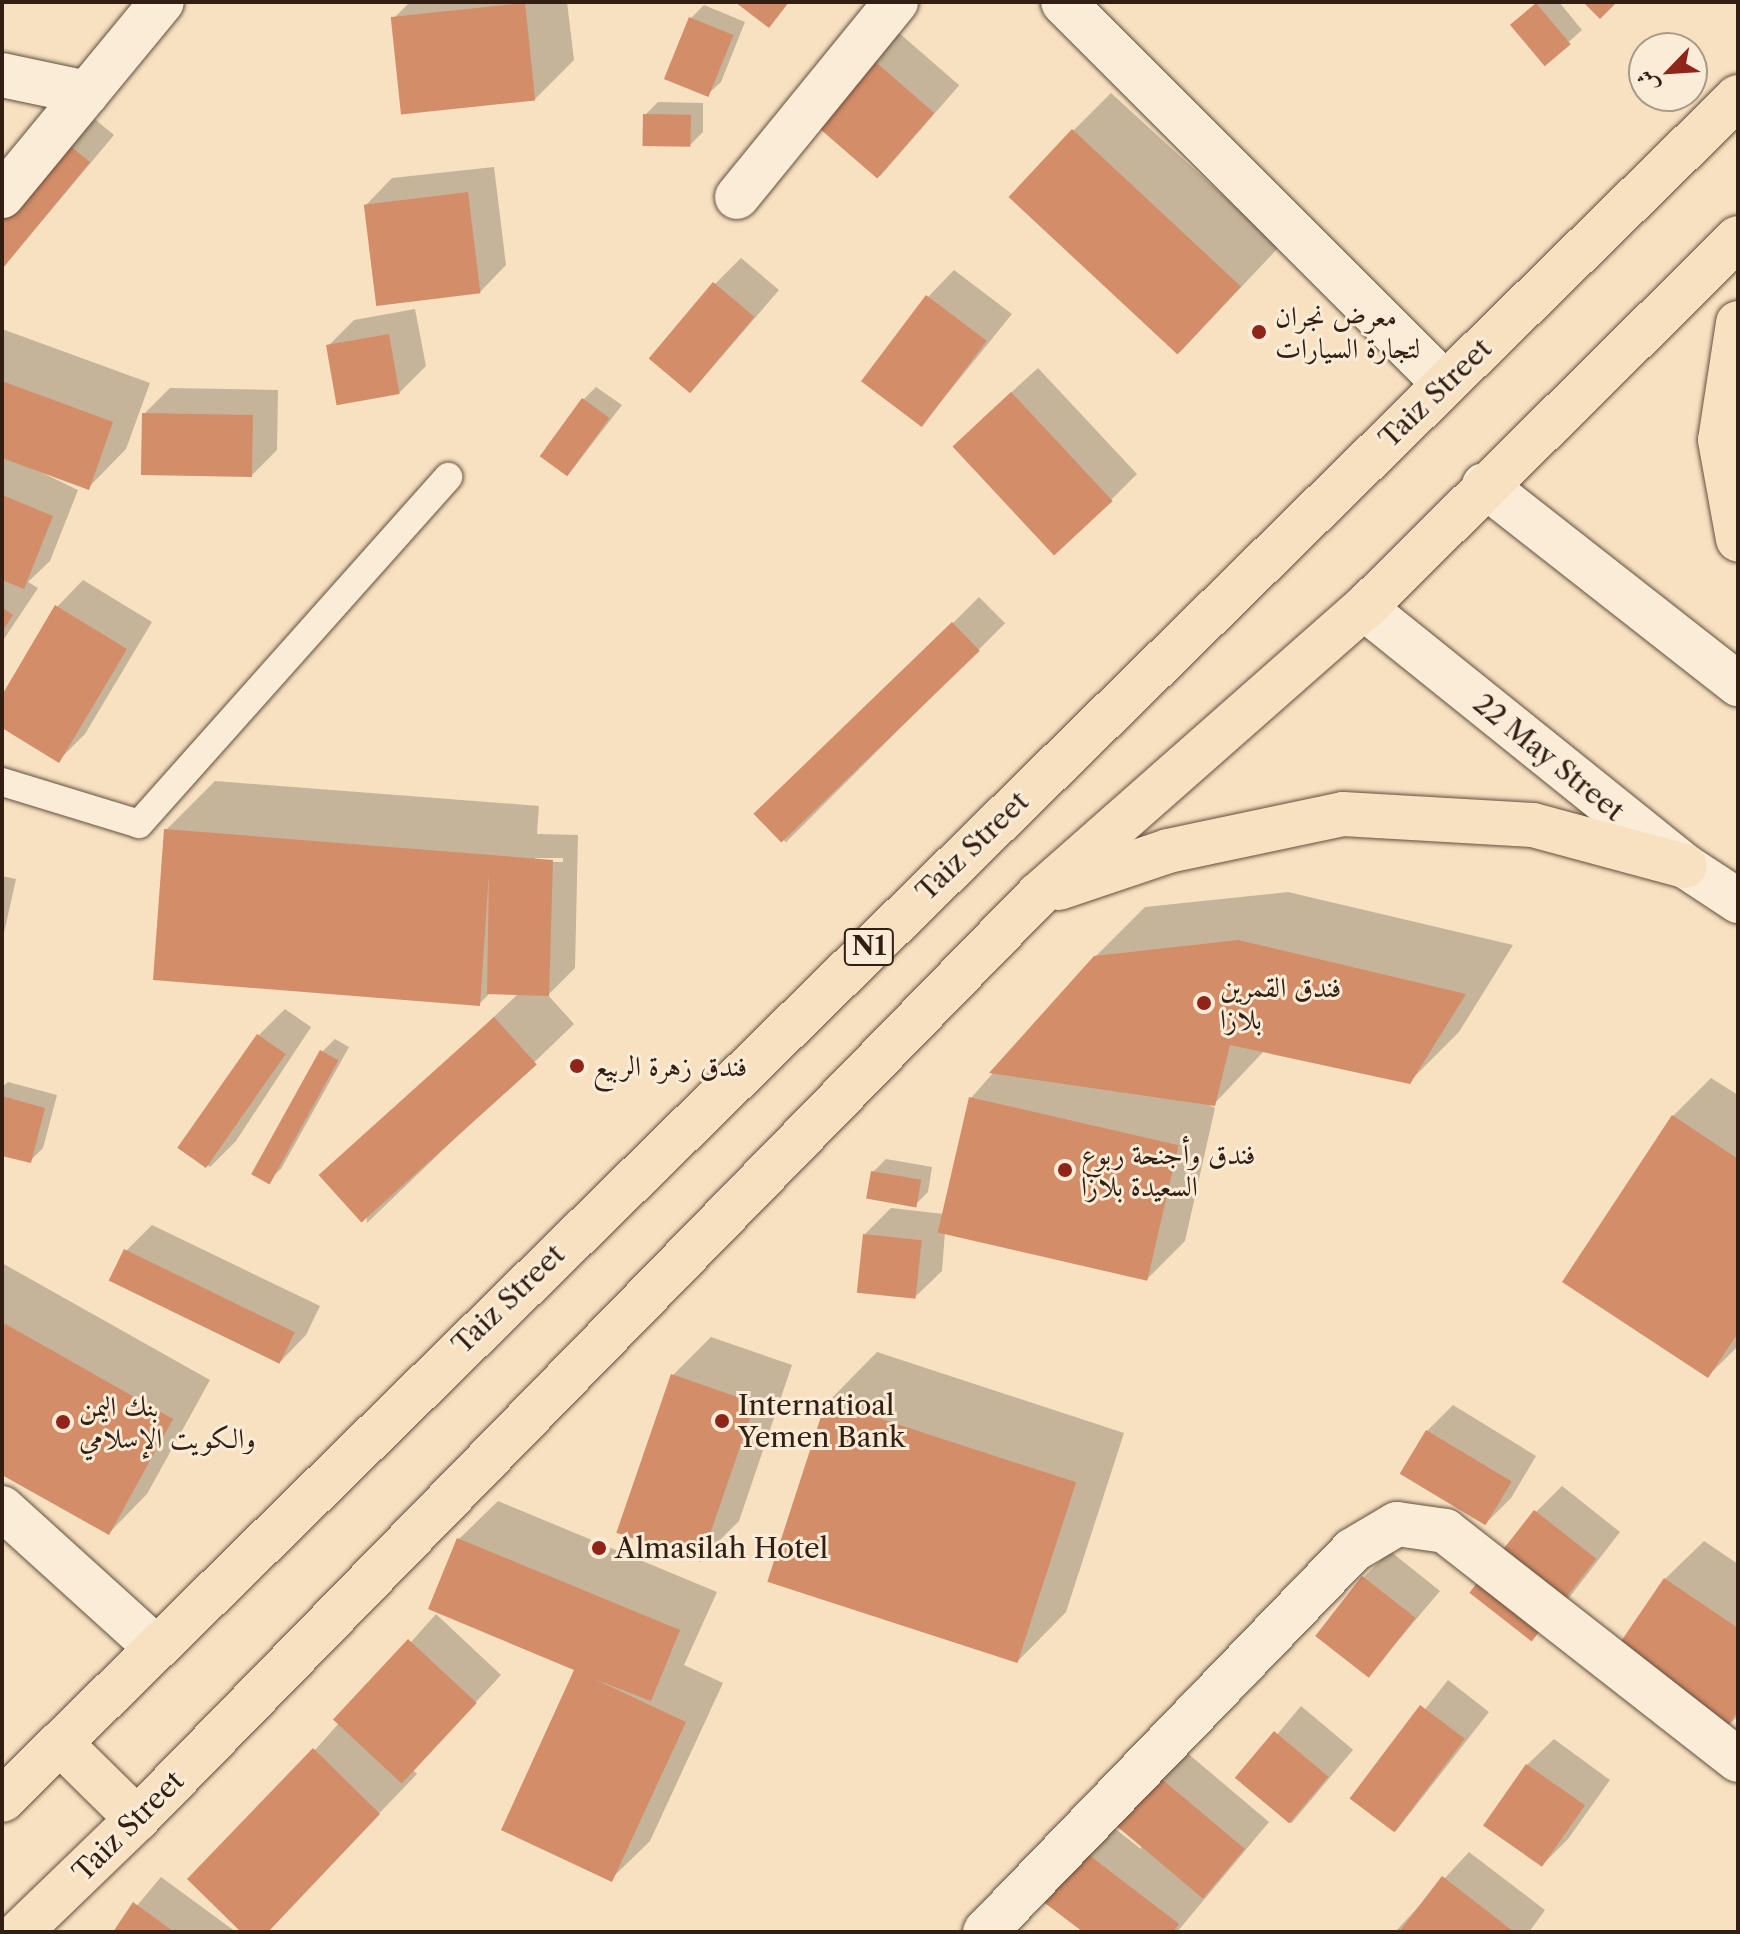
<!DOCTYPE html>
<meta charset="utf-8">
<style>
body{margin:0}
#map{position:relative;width:1740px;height:1934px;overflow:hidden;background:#f7e1c1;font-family:"Libre Caslon Text",Amiri,serif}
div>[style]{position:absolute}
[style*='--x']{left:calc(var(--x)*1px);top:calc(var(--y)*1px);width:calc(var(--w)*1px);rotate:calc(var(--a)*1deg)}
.shadow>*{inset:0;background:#0003;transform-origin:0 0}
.building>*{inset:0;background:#d48d69;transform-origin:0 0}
.roads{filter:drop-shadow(0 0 2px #634f3e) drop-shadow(0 0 2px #634f3e)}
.service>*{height:28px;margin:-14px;padding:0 14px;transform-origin:14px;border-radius:14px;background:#faecd7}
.minor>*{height:44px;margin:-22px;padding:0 22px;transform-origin:22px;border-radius:22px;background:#faecd7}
.secondary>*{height:44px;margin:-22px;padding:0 22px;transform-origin:22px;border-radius:22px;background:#faecd7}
.trunk>*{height:44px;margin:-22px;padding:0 22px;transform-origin:22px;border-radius:22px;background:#f7e1c1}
.dots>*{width:22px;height:22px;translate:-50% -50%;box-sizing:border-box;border:4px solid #faecd7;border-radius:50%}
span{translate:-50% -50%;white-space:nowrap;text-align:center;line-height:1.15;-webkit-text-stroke:6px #faecd7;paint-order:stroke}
.shield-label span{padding:2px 6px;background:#faecd7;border:2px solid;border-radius:6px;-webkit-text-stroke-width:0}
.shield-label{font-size:26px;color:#321e13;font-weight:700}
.poi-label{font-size:28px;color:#321e13}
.left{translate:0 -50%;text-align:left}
.street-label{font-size:28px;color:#321e13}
.frame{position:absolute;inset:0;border:4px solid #321e13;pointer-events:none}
.north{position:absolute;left:1628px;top:32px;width:80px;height:80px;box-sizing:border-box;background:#faecd7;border:2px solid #aa9a89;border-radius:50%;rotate:245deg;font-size:22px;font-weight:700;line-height:32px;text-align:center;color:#321e13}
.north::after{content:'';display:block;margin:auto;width:28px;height:36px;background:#8f2418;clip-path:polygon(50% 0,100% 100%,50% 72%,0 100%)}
</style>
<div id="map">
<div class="shadow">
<i style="clip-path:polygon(410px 2px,567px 2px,574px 60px,535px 99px,393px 19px)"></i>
<i style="clip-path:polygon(1538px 2px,1559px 2px,1582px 30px,1545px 63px,1525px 13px)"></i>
<i style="clip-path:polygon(704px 5px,745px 22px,721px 82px,708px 94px,668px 79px,691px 18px)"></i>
<i style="left:883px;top:19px;width:101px;height:121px;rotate:41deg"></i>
<i style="clip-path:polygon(1111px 93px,1279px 247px,1180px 352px,1073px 131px)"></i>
<i style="clip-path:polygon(658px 102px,703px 103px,703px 132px,691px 144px,645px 115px)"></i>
<i style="clip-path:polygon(91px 116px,114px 135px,2px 269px,2px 220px)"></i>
<i style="clip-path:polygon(494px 167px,506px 265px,480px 292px,366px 205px,392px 178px)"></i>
<i style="clip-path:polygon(741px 258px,779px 290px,691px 392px,715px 284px)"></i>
<i style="clip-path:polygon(954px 270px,1012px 314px,922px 425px,928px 297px)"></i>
<i style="clip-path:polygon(415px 309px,426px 366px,399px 393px,328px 346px,354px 320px)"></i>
<i style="clip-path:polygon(2px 329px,150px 383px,126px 449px,88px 488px,28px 466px,78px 490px,50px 561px,28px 582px,38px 588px,2px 642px)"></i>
<i style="clip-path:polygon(1038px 368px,1137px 474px,1111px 500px,981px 420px)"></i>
<i style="clip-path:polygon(596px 387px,622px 405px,568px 475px,584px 399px)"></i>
<i style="clip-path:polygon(170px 388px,278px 390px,277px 450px,251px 476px,144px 414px)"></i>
<i style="clip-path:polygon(83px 580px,152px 622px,85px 734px,59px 760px,2px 726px,2px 699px,57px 607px)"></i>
<i style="left:979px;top:597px;width:37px;height:310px;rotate:45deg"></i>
<i style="clip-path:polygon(evenodd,215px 781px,539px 806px,537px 834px,578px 835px,575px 968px,548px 995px,574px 1024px,367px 1223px,364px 1141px,519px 993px,491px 992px,479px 1004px,166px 830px,215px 781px,535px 858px,563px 858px,563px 862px,535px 862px,535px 858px)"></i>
<i style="clip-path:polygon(2px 876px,16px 879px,2px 942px)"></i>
<i style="clip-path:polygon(1288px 892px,1513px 945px,1459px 1032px,1409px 1082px,1265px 1050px,1214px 1104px,1202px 1102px,1215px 1108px,1185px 1241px,1146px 1280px,945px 1232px,942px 1271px,915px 1297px,865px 1234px,891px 1208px,944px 1214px,971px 1098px,1095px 957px,1145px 907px)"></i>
<i style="clip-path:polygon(285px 1009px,311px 1027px,236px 1141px,210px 1167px,183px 1150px,259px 1035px)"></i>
<i style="clip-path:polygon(335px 1039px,349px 1047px,281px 1169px,268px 1181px,322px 1052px)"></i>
<i style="clip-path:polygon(1711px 1078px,1738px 1095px,1738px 1346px,1708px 1376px,1673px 1116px)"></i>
<i style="clip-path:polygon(8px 1082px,57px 1095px,43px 1148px,30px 1161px,2px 1154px,2px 1087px)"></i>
<i style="clip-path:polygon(886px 1159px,932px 1167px,928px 1192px,915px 1205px,873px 1172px)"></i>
<i style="clip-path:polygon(152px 1225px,320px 1306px,306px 1335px,280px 1362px,126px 1251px)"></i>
<i style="clip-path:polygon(2px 1263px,210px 1380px,147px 1494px,109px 1533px,2px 1473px)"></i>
<i style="clip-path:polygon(711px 1337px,792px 1365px,739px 1521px,701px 1559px,673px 1375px)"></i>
<i style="clip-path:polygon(877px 1352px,1124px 1433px,1066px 1612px,1017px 1662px,828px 1402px)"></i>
<i style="clip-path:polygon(1453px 1405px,1536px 1456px,1511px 1498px,1485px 1524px,1427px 1431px)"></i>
<i style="clip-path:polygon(1562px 1486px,1620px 1532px,1558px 1612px,1536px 1512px)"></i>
<i style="clip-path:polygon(498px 1501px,717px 1592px,684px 1665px,723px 1683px,650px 1841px,611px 1879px,577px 1669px,459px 1539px)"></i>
<i style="clip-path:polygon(1704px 1541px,1738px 1564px,1738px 1716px,1721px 1733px,1665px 1579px)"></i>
<i style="clip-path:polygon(1390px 1551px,1440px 1591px,1369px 1675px,1364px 1577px)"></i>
<i style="clip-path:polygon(436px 1614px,501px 1675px,413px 1770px,417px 1774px,265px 1932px,244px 1932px,315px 1750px)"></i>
<i style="left:1448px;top:1680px;width:52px;height:151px;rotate:38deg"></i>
<i style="left:1301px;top:1706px;width:68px;height:96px;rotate:40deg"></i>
<i style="clip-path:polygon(1166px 1735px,1269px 1822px,1177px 1932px,1087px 1932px,1074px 1843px,1100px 1817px,1141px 1849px)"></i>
<i style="clip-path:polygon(1554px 1739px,1610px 1780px,1568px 1839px,1542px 1865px,1527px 1765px)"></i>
<i style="clip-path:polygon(1469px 1852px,1545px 1910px,1529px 1932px,1395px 1932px)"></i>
<i style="clip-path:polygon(161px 1877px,236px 1932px,115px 1932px)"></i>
</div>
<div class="building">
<i style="clip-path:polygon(735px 2px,789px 2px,769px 28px)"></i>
<i style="clip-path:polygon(1583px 2px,1617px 2px,1600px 19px)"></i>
<i style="left:525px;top:3px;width:98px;height:135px;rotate:84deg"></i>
<i style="left:1536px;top:3px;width:54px;height:34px;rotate:50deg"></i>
<i style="left:689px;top:17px;width:48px;height:67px;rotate:22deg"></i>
<i style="left:855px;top:44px;width:105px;height:87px;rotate:41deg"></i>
<i style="left:643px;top:114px;width:48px;height:32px;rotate:1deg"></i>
<i style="left:1072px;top:129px;width:231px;height:93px;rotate:43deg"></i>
<i style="clip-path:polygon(63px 140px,90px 162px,2px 269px,2px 217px)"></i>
<i style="left:468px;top:192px;width:102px;height:105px;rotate:83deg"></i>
<i style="left:713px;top:282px;width:54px;height:100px;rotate:40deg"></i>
<i style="left:926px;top:295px;width:76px;height:108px;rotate:37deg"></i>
<i style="left:389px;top:334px;width:61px;height:64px;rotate:80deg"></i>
<i style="clip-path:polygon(2px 381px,113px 422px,89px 490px,2px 458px)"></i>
<i style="left:1011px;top:392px;width:149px;height:80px;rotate:47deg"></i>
<i style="left:582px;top:398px;width:34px;height:72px;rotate:36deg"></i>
<i style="left:142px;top:413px;width:111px;height:62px;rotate:1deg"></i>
<i style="clip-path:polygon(2px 495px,53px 516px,24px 589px,2px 580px)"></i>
<i style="clip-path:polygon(55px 605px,127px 649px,59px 763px,2px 728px,2px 695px)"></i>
<i style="clip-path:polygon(2px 607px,13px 615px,2px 632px)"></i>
<i style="left:952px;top:622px;width:40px;height:276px;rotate:46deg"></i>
<i style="clip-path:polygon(164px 829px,553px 860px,549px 996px,487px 994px,489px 873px,480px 1006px,153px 980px)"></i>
<i style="clip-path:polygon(1238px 940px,1466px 994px,1410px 1084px,1230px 1045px,1215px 1106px,989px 1073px,1094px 956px)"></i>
<i style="left:494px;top:1017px;width:64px;height:236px;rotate:48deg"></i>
<i style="left:257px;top:1034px;width:35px;height:139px;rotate:35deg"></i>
<i style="left:320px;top:1050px;width:21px;height:142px;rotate:29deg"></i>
<i style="clip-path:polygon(2px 1096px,45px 1108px,31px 1163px,2px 1156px)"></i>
<i style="left:969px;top:1097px;width:215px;height:139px;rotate:13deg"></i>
<i style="clip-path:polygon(1672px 1115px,1738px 1159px,1738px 1333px,1708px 1378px,1562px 1282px)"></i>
<i style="left:871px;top:1171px;width:51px;height:28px;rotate:10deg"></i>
<i style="left:863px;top:1234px;width:59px;height:59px;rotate:6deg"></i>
<i style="left:124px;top:1249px;width:190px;height:35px;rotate:26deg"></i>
<i style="clip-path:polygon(2px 1322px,173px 1419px,109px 1535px,2px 1475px)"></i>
<i style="left:671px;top:1374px;width:89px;height:168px;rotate:19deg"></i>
<i style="left:826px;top:1401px;width:263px;height:190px;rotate:18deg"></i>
<i style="left:1426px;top:1430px;width:100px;height:51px;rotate:31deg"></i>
<i style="left:1534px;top:1510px;width:79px;height:105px;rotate:38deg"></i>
<i style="clip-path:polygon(457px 1538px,680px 1630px,651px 1701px,594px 1679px,686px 1722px,612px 1882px,501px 1830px,574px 1670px,428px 1609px)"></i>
<i style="left:1362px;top:1576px;width:68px;height:76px;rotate:38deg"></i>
<i style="clip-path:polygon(1664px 1578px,1738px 1628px,1738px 1711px,1721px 1735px,1609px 1659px)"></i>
<i style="left:408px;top:1639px;width:94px;height:110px;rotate:43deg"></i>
<i style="left:1420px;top:1705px;width:56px;height:117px;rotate:37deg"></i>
<i style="left:1274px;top:1731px;width:71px;height:61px;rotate:40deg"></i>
<i style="clip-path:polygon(313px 1748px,380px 1814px,268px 1932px,241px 1932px,187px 1879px)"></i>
<i style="left:1139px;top:1760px;width:138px;height:65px;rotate:40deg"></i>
<i style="left:1526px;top:1764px;width:72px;height:75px;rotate:35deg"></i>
<i style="clip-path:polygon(1072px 1842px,1179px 1924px,1173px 1932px,1083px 1932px,1033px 1894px)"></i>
<i style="clip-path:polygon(1442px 1876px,1514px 1932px,1399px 1932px)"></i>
<i style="clip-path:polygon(133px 1902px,174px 1932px,113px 1932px)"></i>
</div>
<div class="roads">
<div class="service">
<i style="--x:2;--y:782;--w:143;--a:17"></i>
<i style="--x:139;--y:824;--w:465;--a:-48.3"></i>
</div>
<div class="minor">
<i style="--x:1063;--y:2;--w:540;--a:45"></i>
<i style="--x:2;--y:75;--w:87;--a:12"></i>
<i style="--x:2;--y:196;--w:251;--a:-50.5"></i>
<i style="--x:737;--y:197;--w:252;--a:-50.8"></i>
<i style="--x:2;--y:1508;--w:205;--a:42.2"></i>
<i style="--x:985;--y:1932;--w:530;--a:-46.07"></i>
<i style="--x:1353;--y:1550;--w:51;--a:-30.6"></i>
<i style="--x:1397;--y:1524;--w:49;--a:8.3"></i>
<i style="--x:1445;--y:1531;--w:372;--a:38"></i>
</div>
<div class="secondary">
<i style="--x:1484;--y:485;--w:323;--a:38.1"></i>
<i style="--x:1364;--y:608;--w:412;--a:38.8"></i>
<i style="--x:1685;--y:866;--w:64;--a:33.4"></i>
</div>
<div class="trunk">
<i style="--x:1738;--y:323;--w:118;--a:98.7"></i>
<i style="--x:1720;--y:440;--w:101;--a:79.7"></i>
<i style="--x:1059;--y:888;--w:115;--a:-18.7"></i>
<i style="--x:1168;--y:851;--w:179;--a:-11.9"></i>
<i style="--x:1343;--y:814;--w:190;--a:3.3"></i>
<i style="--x:1533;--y:825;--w:157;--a:15.1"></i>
<i style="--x:60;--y:1743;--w:108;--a:44.6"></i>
<i style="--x:2;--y:1800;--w:2432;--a:-44.45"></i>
<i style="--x:20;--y:1932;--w:163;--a:-44"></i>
<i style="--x:137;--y:1819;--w:1291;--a:-45.72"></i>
<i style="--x:1038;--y:895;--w:434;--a:-41.4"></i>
<i style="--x:1364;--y:608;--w:526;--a:-44.69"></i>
</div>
</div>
<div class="dots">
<i style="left:1259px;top:332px;background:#8f2418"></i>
<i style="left:1204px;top:1003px;background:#8f2418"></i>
<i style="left:577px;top:1066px;background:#8f2418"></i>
<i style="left:1065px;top:1170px;background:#8f2418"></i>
<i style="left:722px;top:1421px;background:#8f2418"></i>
<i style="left:63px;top:1422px;background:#8f2418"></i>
<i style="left:599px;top:1548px;background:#8f2418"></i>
</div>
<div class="shield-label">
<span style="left:869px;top:947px">N1</span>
</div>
<div class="poi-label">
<span class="left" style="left:1275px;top:332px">معرض نجران<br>لتجارة السيارات</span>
<span class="left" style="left:1220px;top:1003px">فندق القمرين<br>بلازا</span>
<span class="left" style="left:593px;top:1066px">فندق زهرة الربيع</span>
<span class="left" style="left:1081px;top:1170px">فندق وأجنحة ربوع<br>السعيدة بلازا</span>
<span class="left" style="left:738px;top:1421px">Internatioal<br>Yemen Bank</span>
<span class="left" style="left:79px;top:1422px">بنك اليمن<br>والكويت الإسلامي</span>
<span class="left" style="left:615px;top:1548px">Almasilah Hotel</span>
</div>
<div class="street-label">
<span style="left:1435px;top:393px;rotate:-44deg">Taiz Street</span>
<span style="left:1549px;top:757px;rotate:39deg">22 May Street</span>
<span style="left:972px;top:846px;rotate:-44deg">Taiz Street</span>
<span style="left:508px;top:1299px;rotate:-44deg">Taiz Street</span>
<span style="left:128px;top:1826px;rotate:-45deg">Taiz Street</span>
</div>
<div class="frame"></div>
<div class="north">ش</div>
</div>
